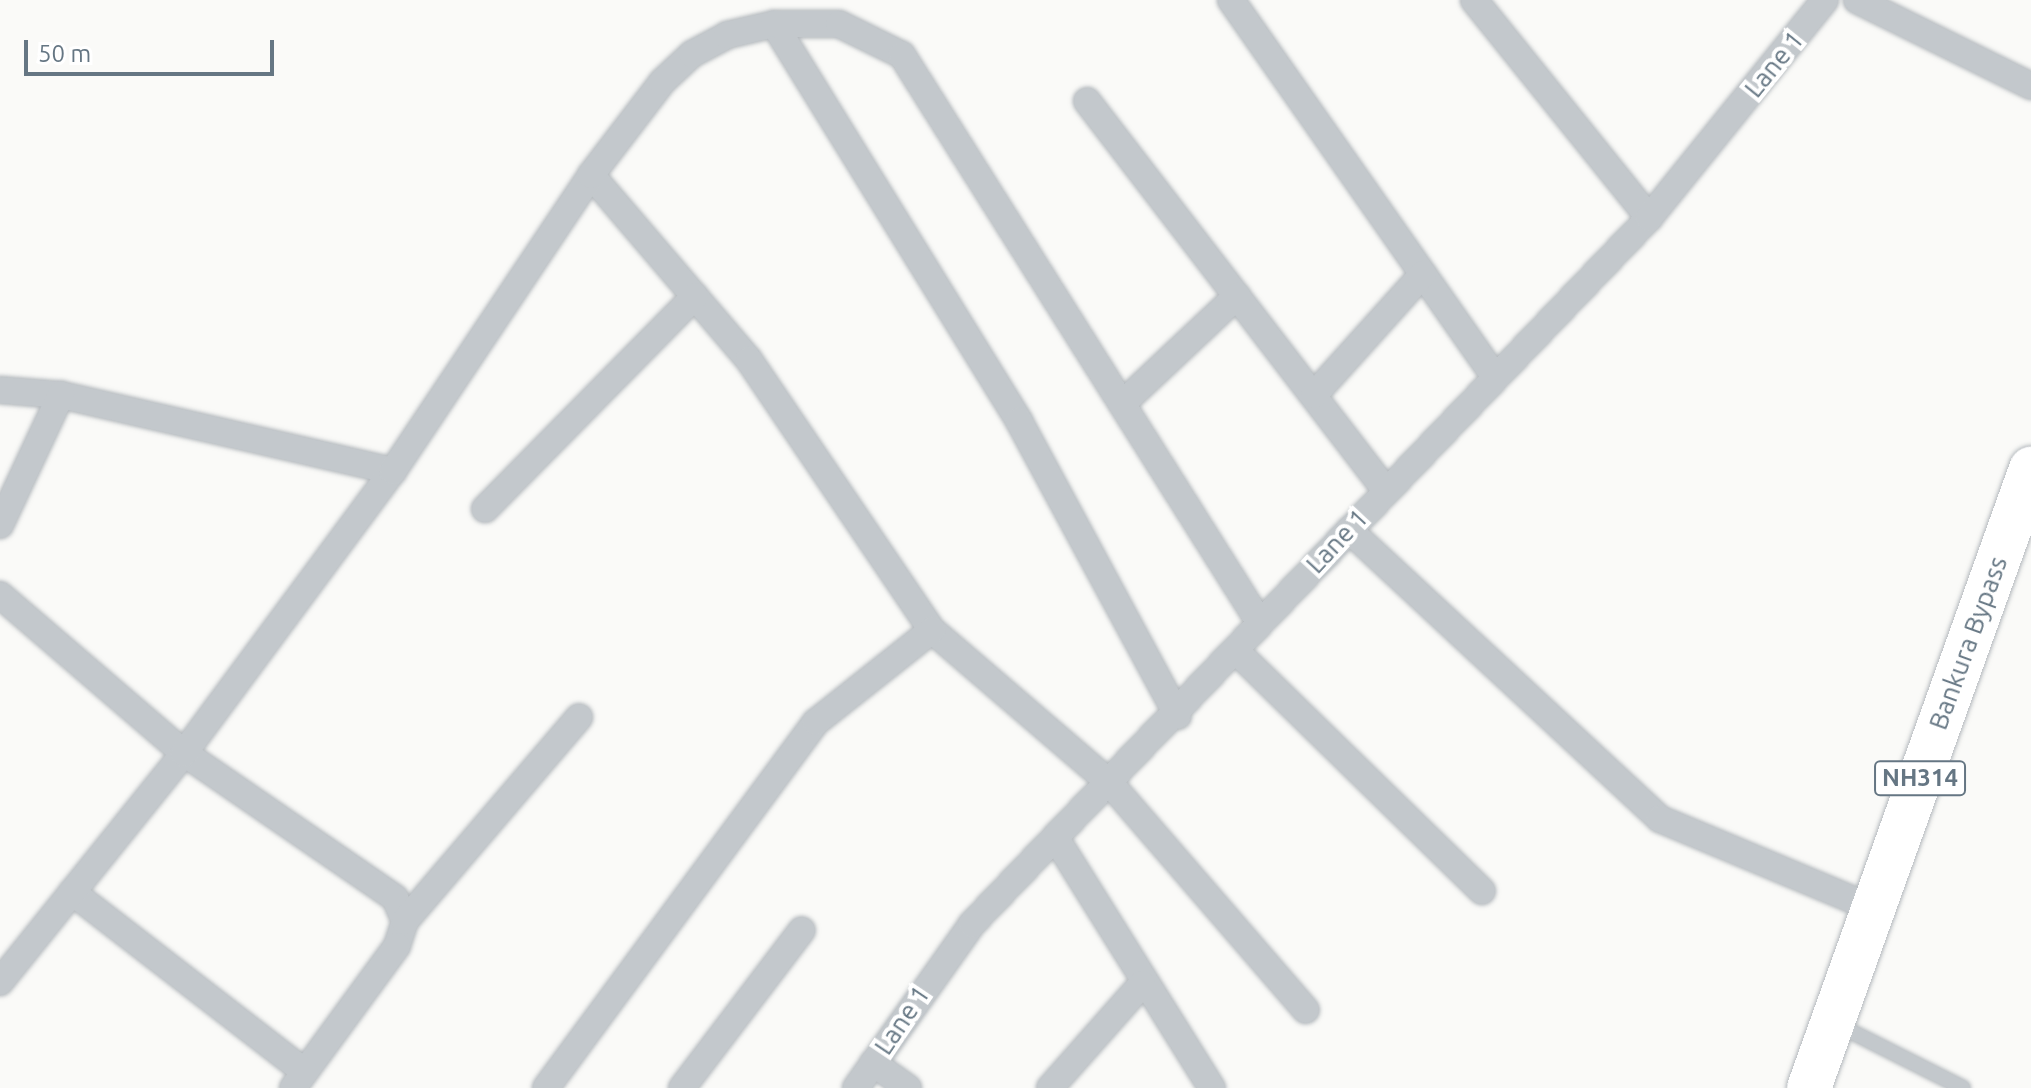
<!DOCTYPE html>
<style>
body{margin:0}
#map{position:relative;width:2031px;height:1088px;overflow:hidden;background:#fafaf8;font-family:Ubuntu,sans-serif}
div>[style]{position:absolute}
[style*='--x']{left:calc(var(--x)*1px);top:calc(var(--y)*1px);width:calc(var(--w)*1px);rotate:calc(var(--a)*1deg)}
.roads{filter:drop-shadow(0 0 2px #b4b9bd) drop-shadow(0 0 2px #b4b9bd)}
.lane>*{height:14px;margin:-7px;padding:0 7px;transform-origin:7px;border-radius:7px;background:#c3c8cc}
.street>*{height:26px;margin:-13px;padding:0 13px;transform-origin:13px;border-radius:13px;background:#c3c8cc}
.highway>*{height:44px;margin:-22px;padding:0 22px;transform-origin:22px;border-radius:22px;background:#fff}
span{translate:-50% -50%;white-space:nowrap;text-align:center;line-height:1.15;-webkit-text-stroke:8px #fff;paint-order:stroke}
.shield-label span{padding:2px 6px;background:#fff;border:2px solid;border-radius:6px;-webkit-text-stroke-width:0}
.shield-label{font-size:24px;color:#657683;font-weight:700}
.street-label{font-size:26px;color:#657683}
.scale{position:absolute;left:24px;top:40px;width:250px;height:36px;box-sizing:border-box;border:4px solid #657683;border-top:0;padding-left:10px;font-size:24px;line-height:28px;white-space:nowrap;color:#657683;-webkit-text-stroke:6px #fff;paint-order:stroke}
</style>
<div id="map">
<div class="roads">
<div class="lane">
<i style="--x:1836;--y:1024;--w:142;--a:26.7"></i>
</div>
<div class="street">
<i style="--x:1231;--y:0;--w:460;--a:55"></i>
<i style="--x:1474;--y:0;--w:280;--a:51.2"></i>
<i style="--x:1857;--y:0;--w:194;--a:26.3"></i>
<i style="--x:774;--y:24;--w:467;--a:58.3"></i>
<i style="--x:1019;--y:421;--w:335;--a:61.7"></i>
<i style="--x:1087;--y:101;--w:491;--a:52.5"></i>
<i style="--x:591;--y:175;--w:243;--a:49.5"></i>
<i style="--x:749;--y:360;--w:326;--a:55.9"></i>
<i style="--x:932;--y:630;--w:233;--a:40.7"></i>
<i style="--x:1109;--y:782;--w:301;--a:49.2"></i>
<i style="--x:0;--y:390;--w:61;--a:4.7"></i>
<i style="--x:61;--y:395;--w:341;--a:12.9"></i>
<i style="--x:1314;--y:395;--w:163;--a:-48"></i>
<i style="--x:1122;--y:404;--w:158;--a:-43.2"></i>
<i style="--x:485;--y:509;--w:299;--a:-45.4"></i>
<i style="--x:0;--y:525;--w:144;--a:-64.9"></i>
<i style="--x:1349;--y:530;--w:425;--a:42.9"></i>
<i style="--x:1660;--y:819;--w:231;--a:22.7"></i>
<i style="--x:0;--y:595;--w:243;--a:40.7"></i>
<i style="--x:184;--y:753;--w:256;--a:34.5"></i>
<i style="--x:395;--y:898;--w:25;--a:67"></i>
<i style="--x:405;--y:921;--w:26;--a:108"></i>
<i style="--x:397;--y:946;--w:176;--a:126.2"></i>
<i style="--x:1235;--y:650;--w:345;--a:44.3"></i>
<i style="--x:1055;--y:837;--w:296;--a:58"></i>
<i style="--x:72;--y:892;--w:294;--a:37.7"></i>
<i style="--x:405;--y:921;--w:268;--a:-49.5"></i>
<i style="--x:0;--y:982;--w:294;--a:-51.2"></i>
<i style="--x:184;--y:753;--w:351;--a:-53.5"></i>
<i style="--x:393;--y:471;--w:356;--a:-56.2"></i>
<i style="--x:591;--y:175;--w:117;--a:-52.6"></i>
<i style="--x:662;--y:82;--w:41;--a:-43"></i>
<i style="--x:692;--y:54;--w:40;--a:-28"></i>
<i style="--x:727;--y:35;--w:48;--a:-13.2"></i>
<i style="--x:774;--y:24;--w:65;--a:0"></i>
<i style="--x:839;--y:24;--w:70;--a:26.2"></i>
<i style="--x:902;--y:55;--w:671;--a:57.78"></i>
<i style="--x:873;--y:1063;--w:43;--a:35.5"></i>
<i style="--x:546;--y:1088;--w:455;--a:-53.6"></i>
<i style="--x:816;--y:722;--w:148;--a:-38.4"></i>
<i style="--x:682;--y:1088;--w:198;--a:-52.8"></i>
<i style="--x:856;--y:1088;--w:201;--a:-54.7"></i>
<i style="--x:972;--y:924;--w:978;--a:-46.2"></i>
<i style="--x:1649;--y:218;--w:280;--a:-51.1"></i>
<i style="--x:1050;--y:1088;--w:139;--a:-48.5"></i>
</div>
<div class="highway">
<i style="--x:1809;--y:1088;--w:658;--a:-70.27"></i>
</div>
</div>
<div class="shield-label">
<span style="left:1920px;top:778px">NH314</span>
</div>
<div class="street-label">
<span style="left:1774px;top:64px;rotate:-51deg">Lane 1</span>
<span style="left:1337px;top:541px;rotate:-47deg">Lane 1</span>
<span style="left:1968px;top:643px;rotate:-70deg">Bankura Bypass</span>
<span style="left:902px;top:1020px;rotate:-56deg">Lane 1</span>
</div>
<div class="scale">50 m</div>
</div>
